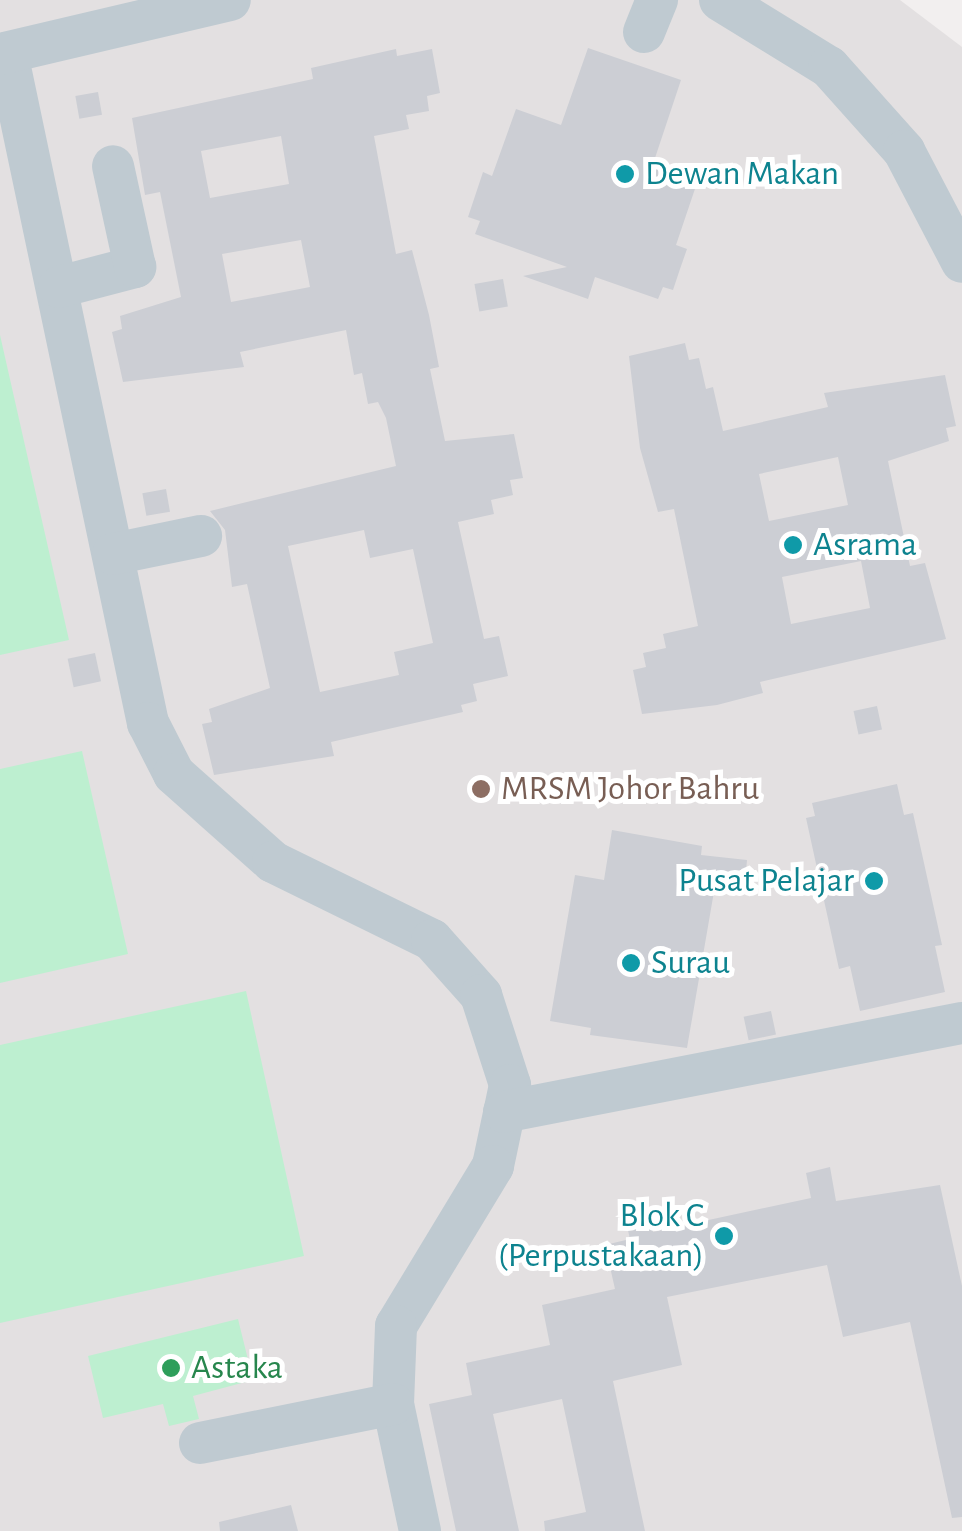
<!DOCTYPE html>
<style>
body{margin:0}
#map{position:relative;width:962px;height:1531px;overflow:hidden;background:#f2efef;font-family:"Alegreya Sans",sans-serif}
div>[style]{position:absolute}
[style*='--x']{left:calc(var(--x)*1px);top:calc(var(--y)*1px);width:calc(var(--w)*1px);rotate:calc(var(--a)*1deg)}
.education>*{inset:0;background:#e3e0e1}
.green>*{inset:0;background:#bdefd0}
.building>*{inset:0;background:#ccced4;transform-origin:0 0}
.minor>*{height:42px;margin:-21px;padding:0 21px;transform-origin:21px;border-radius:21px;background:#bfcad1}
.dots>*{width:28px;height:28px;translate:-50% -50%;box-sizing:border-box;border:5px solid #fff;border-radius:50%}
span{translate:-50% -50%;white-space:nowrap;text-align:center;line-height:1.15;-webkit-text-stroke:10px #fff;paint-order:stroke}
.culture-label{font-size:35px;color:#0d838f}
.left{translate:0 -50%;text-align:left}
.right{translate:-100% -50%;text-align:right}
.education-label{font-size:35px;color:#785e54}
.leisure-label{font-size:35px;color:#27864d}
</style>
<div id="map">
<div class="education">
<i style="clip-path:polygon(0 0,900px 0,962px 47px,962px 1531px,0 1531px)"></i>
</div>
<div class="green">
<i style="clip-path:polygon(0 335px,69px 640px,0 655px)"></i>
<i style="clip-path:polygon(82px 751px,128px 954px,0 983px,0 769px)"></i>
<i style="clip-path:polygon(246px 991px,304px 1256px,0 1323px,0 1045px)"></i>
<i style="clip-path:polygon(238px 1319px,253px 1380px,193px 1396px,199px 1419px,169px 1426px,163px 1404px,103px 1418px,88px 1356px)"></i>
</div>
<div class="building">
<i style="clip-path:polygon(588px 48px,681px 80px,654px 161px,699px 177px,676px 245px,687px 249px,680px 269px,673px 290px,663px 287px,658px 299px,595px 277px,588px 299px,523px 276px,567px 267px,475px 234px,480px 221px,468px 217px,483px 172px,492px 176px,516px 109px,561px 125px)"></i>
<i style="clip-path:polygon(evenodd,396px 49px,397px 56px,432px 49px,440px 93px,427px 96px,429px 111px,406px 115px,409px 129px,374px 136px,396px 254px,412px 250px,429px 315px,439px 367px,430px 369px,445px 441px,514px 434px,523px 478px,510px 480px,513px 495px,491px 500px,494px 514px,458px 522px,484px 639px,499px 636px,508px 676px,473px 684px,477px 701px,461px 705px,463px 712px,331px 742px,334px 756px,214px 775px,202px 724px,212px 722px,209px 709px,270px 688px,247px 584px,232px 587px,225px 530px,210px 511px,396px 466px,386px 418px,378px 402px,368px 404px,362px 373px,354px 375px,346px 330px,240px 352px,244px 367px,123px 382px,112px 332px,122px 329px,120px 316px,181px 297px,160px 192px,145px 195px,132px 118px,313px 79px,311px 68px,396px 49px,281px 136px,289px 184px,210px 198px,201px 151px,281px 136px,396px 49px,301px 240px,310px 287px,231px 302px,222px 254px,301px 240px,396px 49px,364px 530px,370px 558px,413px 549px,433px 643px,394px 652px,399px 675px,320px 692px,288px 546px,364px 530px)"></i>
<i style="left:98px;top:92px;width:23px;height:23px;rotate:80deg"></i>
<i style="left:503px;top:279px;width:28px;height:29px;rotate:80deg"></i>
<i style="clip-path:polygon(evenodd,685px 343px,689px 360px,699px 358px,706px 389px,713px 387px,723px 431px,828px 407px,824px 393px,945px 375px,956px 426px,946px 428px,949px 441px,888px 461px,910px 566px,925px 563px,946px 639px,760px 682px,763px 693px,717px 705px,642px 714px,633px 670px,646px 667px,643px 653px,666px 648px,663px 634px,698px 626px,674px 509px,658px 512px,640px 448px,629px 356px,685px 343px,838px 457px,848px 505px,769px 521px,759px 474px,838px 457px,685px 343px,861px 561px,870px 608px,791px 624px,782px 577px,861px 561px)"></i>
<i style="left:166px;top:489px;width:23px;height:24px;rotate:80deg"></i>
<i style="left:95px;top:653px;width:29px;height:28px;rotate:78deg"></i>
<i style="left:877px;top:706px;width:24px;height:24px;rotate:78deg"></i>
<i style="clip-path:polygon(897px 784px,904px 815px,913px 813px,942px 945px,935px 946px,945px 992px,860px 1011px,850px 966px,839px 969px,806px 818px,815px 816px,812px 803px)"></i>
<i style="clip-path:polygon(612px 830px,702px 846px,701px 855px,747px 860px,745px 883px,716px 880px,687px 1048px,590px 1035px,591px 1028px,550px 1021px,575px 875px,604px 880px)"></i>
<i style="left:771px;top:1011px;width:24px;height:28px;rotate:78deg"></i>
<i style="clip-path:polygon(830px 1167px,836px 1201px,940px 1185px,962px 1286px,962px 1517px,952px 1518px,910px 1322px,843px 1337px,827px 1265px,667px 1297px,682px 1365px,613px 1381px,645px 1531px,545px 1531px,544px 1521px,586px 1512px,562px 1399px,493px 1414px,519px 1531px,456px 1531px,429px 1404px,472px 1395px,466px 1363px,550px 1345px,542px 1305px,615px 1289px,605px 1245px,630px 1239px,623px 1209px,647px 1205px,653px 1232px,811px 1198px,806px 1173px)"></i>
<i style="clip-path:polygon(291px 1505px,298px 1531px,220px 1531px,219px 1522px)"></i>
</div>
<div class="minor">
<i style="--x:720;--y:0;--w:128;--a:31.6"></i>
<i style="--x:829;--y:67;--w:113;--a:48.2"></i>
<i style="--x:904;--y:151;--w:125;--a:62.4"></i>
<i style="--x:644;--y:32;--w:35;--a:-68"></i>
<i style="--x:7;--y:53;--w:685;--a:78.12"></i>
<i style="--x:148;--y:723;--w:57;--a:63"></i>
<i style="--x:174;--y:774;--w:132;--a:41.6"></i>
<i style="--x:273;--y:862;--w:177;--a:26.1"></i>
<i style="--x:432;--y:940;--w:74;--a:48.3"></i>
<i style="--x:481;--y:995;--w:95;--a:72.1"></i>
<i style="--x:510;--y:1085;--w:83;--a:101.9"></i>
<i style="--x:493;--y:1166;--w:187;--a:121.2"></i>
<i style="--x:396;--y:1326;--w:78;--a:92.2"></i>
<i style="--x:393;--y:1404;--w:130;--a:78"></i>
<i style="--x:0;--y:54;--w:236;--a:-13.2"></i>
<i style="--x:59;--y:287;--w:79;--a:-14.7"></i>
<i style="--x:135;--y:267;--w:103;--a:-102.3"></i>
<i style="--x:113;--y:554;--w:90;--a:-11.6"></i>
<i style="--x:504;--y:1112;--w:467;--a:-11"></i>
<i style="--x:200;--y:1443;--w:197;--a:-11.4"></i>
</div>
<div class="dots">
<i style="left:625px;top:174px;background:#0f9aa8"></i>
<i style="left:793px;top:545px;background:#0f9aa8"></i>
<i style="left:481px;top:789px;background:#8d6e63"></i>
<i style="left:874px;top:881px;background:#0f9aa8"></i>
<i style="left:631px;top:963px;background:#0f9aa8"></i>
<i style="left:724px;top:1236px;background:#0f9aa8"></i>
<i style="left:171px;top:1368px;background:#2e9e5b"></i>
</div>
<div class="culture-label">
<span class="left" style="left:645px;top:174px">Dewan Makan</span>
<span class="left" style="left:813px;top:545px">Asrama</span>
<span class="right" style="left:854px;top:881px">Pusat Pelajar</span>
<span class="left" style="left:651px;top:963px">Surau</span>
<span class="right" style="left:704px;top:1236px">Blok C<br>(Perpustakaan)</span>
</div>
<div class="education-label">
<span class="left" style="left:501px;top:789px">MRSM Johor Bahru</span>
</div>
<div class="leisure-label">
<span class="left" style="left:191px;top:1368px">Astaka</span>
</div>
</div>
